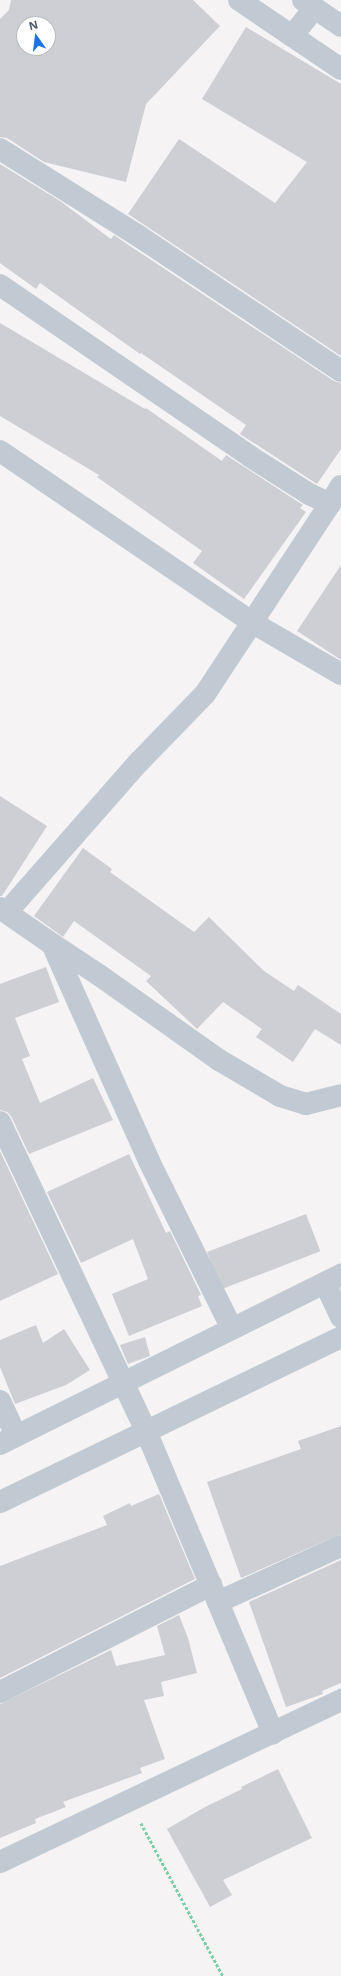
<!DOCTYPE html>
<style>
body{margin:0}
#map{position:relative;width:341px;height:1976px;overflow:hidden;background:#f5f3f3;font-family:"Noto Sans",sans-serif}
div>[style]{position:absolute}
[style*='--x']{left:calc(var(--x)*1px);top:calc(var(--y)*1px);width:calc(var(--w)*1px);rotate:calc(var(--a)*1deg)}
.building>*{inset:0;background:#cdcfd5;transform-origin:0 0}
.path>*{height:2.5px;margin-top:-1.25px;transform-origin:0;background:repeating-linear-gradient(90deg,#7ad0a6 0 3px,transparent 0 5px)}
.minor>*{height:22px;margin:-11px;padding:0 11px;transform-origin:11px;border-radius:11px;background:#c1cad2}
span{translate:-50% -50%;white-space:nowrap;text-align:center;line-height:1.15;-webkit-text-stroke:3.5px #fff;paint-order:stroke}
.north{position:absolute;left:16px;top:16px;width:40px;height:40px;box-sizing:border-box;background:#fff;border:1px solid #b7bbc0;border-radius:50%;rotate:346deg;font-size:11px;font-weight:700;line-height:16px;text-align:center;color:#4a5661}
.north::after{content:'';display:block;margin:auto;width:14px;height:18px;background:#1a73e8;clip-path:polygon(50% 0,100% 100%,50% 72%,0 100%)}
</style>
<div id="map">
<div class="building">
<i style="clip-path:polygon(evenodd,11px 0,193px 0,220px 26px,146px 104px,126px 182px,44px 162px,7px 138px,0 137px,0 19px,9px 10px,11px 0,24px 24px,48px 24px,48px 48px,24px 48px,24px 24px)"></i>
<i style="clip-path:polygon(246px 27px,341px 84px,341px 356px,128px 214px,179px 139px,275px 203px,307px 162px,202px 99px)"></i>
<i style="clip-path:polygon(0 164px,60px 201px,111px 239px,114px 235px,130px 246px,334px 381px,341px 383px,341px 449px,317px 484px,240px 434px,246px 425px,141px 353px,140px 354px,40px 283px,36px 289px,0 263px)"></i>
<i style="clip-path:polygon(0 323px,145px 409px,146px 408px,222px 461px,226px 455px,303px 505px,300px 508px,306px 512px,244px 599px,193px 563px,202px 551px,97px 477px,99px 475px,0 416px)"></i>
<i style="clip-path:polygon(341px 565px,341px 660px,297px 631px)"></i>
<i style="clip-path:polygon(0 796px,47px 826px,2px 896px,0 896px)"></i>
<i style="clip-path:polygon(83px 848px,112px 869px,110px 872px,194px 932px,209px 917px,264px 971px,294px 991px,298px 985px,341px 1014px,341px 1045px,315px 1029px,293px 1062px,256px 1037px,262px 1029px,223px 1002px,197px 1029px,146px 981px,151px 976px,74px 921px,63px 937px,34px 916px)"></i>
<i style="clip-path:polygon(46px 967px,59px 1002px,15px 1018px,30px 1056px,22px 1059px,40px 1103px,93px 1078px,113px 1120px,29px 1154px,11px 1116px,7px 1112px,0 1110px,0 984px)"></i>
<i style="clip-path:polygon(0 1151px,58px 1274px,0 1301px)"></i>
<i style="clip-path:polygon(129px 1154px,166px 1233px,170px 1231px,201px 1295px,198px 1296px,202px 1306px,129px 1336px,112px 1294px,148px 1279px,133px 1239px,81px 1263px,47px 1192px)"></i>
<i style="left:306px;top:1214px;width:40px;height:106px;rotate:69deg"></i>
<i style="clip-path:polygon(36px 1325px,43px 1343px,64px 1329px,90px 1370px,66px 1385px,15px 1404px,0 1367px,0 1340px)"></i>
<i style="clip-path:polygon(145px 1337px,150px 1356px,128px 1364px,120px 1345px)"></i>
<i style="clip-path:polygon(341px 1426px,341px 1534px,241px 1578px,207px 1482px,301px 1449px,298px 1441px)"></i>
<i style="clip-path:polygon(159px 1494px,195px 1579px,0 1678px,0 1566px,107px 1525px,103px 1516px,130px 1503px,131px 1506px)"></i>
<i style="clip-path:polygon(341px 1560px,341px 1683px,322px 1691px,323px 1694px,286px 1707px,249px 1602px)"></i>
<i style="clip-path:polygon(179px 1615px,188px 1638px,197px 1673px,161px 1682px,164px 1696px,144px 1700px,165px 1759px,140px 1768px,142px 1773px,63px 1802px,66px 1807px,35px 1819px,36px 1823px,0 1838px,0 1704px,111px 1650px,116px 1666px,165px 1655px,157px 1626px)"></i>
<i style="clip-path:polygon(278px 1769px,312px 1838px,223px 1880px,232px 1895px,210px 1907px,167px 1829px,205px 1807px,242px 1789px,241px 1787px)"></i>
</div>
<div class="path">
<i style="--x:141;--y:1823;--w:174;--a:61.8"></i>
</div>
<div class="minor">
<i style="--x:239;--y:0;--w:123;--a:34.1"></i>
<i style="--x:303;--y:0;--w:46;--a:34.4"></i>
<i style="--x:292;--y:36;--w:36;--a:-51"></i>
<i style="--x:0;--y:149;--w:162;--a:32.1"></i>
<i style="--x:137;--y:235;--w:245;--a:33.7"></i>
<i style="--x:0;--y:285;--w:304;--a:34.4"></i>
<i style="--x:251;--y:457;--w:69;--a:32.5"></i>
<i style="--x:309;--y:494;--w:23;--a:25"></i>
<i style="--x:330;--y:504;--w:21;--a:-59"></i>
<i style="--x:0;--y:451;--w:306;--a:34.2"></i>
<i style="--x:253;--y:623;--w:102;--a:30.1"></i>
<i style="--x:0;--y:908;--w:63;--a:34.7"></i>
<i style="--x:52;--y:944;--w:238;--a:65.9"></i>
<i style="--x:149;--y:1161;--w:187;--a:63.7"></i>
<i style="--x:7;--y:912;--w:200;--a:-48.7"></i>
<i style="--x:139;--y:762;--w:95;--a:-45.9"></i>
<i style="--x:205;--y:694;--w:227;--a:-56.7"></i>
<i style="--x:52;--y:944;--w:56;--a:33.4"></i>
<i style="--x:99;--y:975;--w:147;--a:35.3"></i>
<i style="--x:219;--y:1060;--w:71;--a:30.5"></i>
<i style="--x:280;--y:1096;--w:27;--a:17"></i>
<i style="--x:306;--y:1104;--w:36;--a:-14"></i>
<i style="--x:0;--y:1122;--w:342;--a:64.7"></i>
<i style="--x:146;--y:1431;--w:328;--a:67.2"></i>
<i style="--x:325;--y:1283;--w:38;--a:65"></i>
<i style="--x:0;--y:1401;--w:38;--a:65"></i>
<i style="--x:0;--y:1444;--w:381;--a:-26.4"></i>
<i style="--x:0;--y:1502;--w:379;--a:-25.8"></i>
<i style="--x:218;--y:1602;--w:135;--a:-24.5"></i>
<i style="--x:0;--y:1692;--w:237;--a:-26.9"></i>
<i style="--x:0;--y:1862;--w:378;--a:-25.4"></i>
</div>
<div class="north">N</div>
</div>
